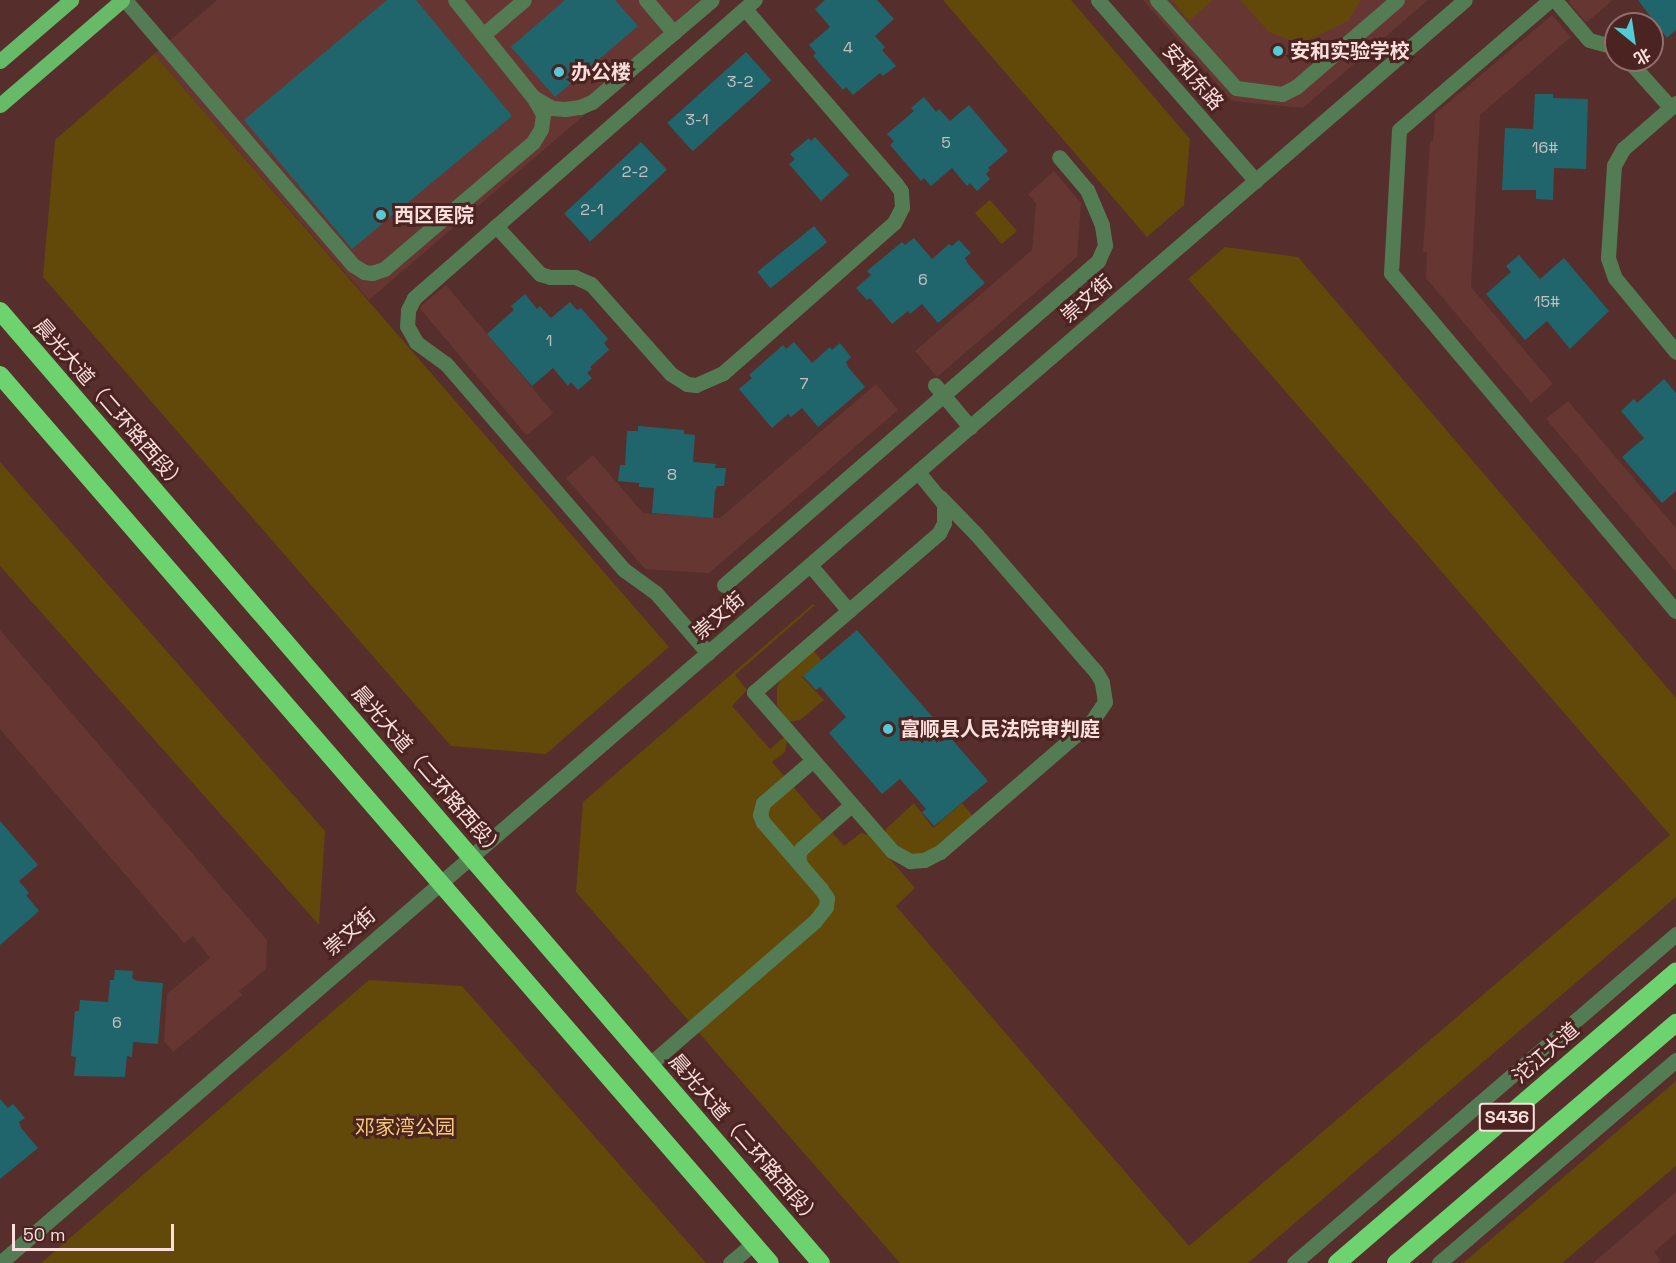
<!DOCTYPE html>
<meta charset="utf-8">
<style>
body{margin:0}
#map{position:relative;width:1676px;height:1263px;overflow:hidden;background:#562e2b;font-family:"Space Grotesk","Noto Sans SC",sans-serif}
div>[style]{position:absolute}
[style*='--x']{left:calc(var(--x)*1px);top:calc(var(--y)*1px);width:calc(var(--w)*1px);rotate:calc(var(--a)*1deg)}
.built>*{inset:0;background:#663633;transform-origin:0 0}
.green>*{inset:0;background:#62490a;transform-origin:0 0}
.building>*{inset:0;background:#21656c;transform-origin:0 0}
.minor>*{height:15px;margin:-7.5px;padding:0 7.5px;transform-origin:7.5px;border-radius:7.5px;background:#547c54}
.major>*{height:15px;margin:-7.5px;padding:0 7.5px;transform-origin:7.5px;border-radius:7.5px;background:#67ba68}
.highway>*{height:18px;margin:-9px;padding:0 9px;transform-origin:9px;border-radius:9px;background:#6cd36f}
.dots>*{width:16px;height:16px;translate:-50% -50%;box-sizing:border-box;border:3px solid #4b2321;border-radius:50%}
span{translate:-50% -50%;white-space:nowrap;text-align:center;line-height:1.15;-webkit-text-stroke:6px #4b2321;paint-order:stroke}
.number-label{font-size:16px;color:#c4c0c1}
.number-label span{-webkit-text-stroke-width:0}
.shield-label span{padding:2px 4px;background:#4b2321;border:2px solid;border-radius:4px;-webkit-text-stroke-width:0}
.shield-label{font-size:18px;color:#fadfdd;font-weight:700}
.poi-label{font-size:20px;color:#fadfdd;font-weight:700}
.left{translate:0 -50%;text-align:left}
.street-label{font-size:20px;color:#fadfdd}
.park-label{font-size:20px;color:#f6cb72}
.north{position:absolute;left:1604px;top:12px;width:60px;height:60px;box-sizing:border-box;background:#4b2321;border:2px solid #916e6c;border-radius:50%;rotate:150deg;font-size:16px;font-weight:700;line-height:24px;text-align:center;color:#fadfdd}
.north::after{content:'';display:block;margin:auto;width:21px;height:27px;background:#52cbd7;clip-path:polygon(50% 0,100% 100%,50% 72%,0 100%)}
.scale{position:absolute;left:12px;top:1224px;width:162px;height:27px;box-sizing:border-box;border:3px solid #fadfdd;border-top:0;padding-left:8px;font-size:18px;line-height:21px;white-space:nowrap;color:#fadfdd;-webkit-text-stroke:4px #4b2321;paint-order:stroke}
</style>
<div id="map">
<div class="built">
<i style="clip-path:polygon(217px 0,718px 0,369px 300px,154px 54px)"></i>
<i style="clip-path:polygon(1143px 0,1428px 0,1303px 108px,1232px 101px)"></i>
<i style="clip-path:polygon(1571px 0,1613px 0,1586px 23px,1569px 2px)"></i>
<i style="clip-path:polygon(1552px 15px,1571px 37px,1480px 115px,1471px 287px,1553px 384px,1531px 403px,1426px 278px,1427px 252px,1423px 252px,1430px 142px,1433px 141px,1435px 114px)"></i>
<i style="clip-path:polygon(1054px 171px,1081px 203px,1077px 257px,937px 377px,915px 351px,1032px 250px,1036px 203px,1028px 194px)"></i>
<i style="left:446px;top:285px;width:167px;height:35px;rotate:50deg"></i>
<i style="clip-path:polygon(876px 384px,898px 410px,709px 573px,645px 569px,566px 478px,593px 455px,643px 513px,720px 518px)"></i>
<i style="clip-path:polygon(1568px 401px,1676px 528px,1676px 572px,1546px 419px)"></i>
<i style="clip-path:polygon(0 630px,267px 940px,266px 969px,239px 991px,242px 995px,173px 1052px,164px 1041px,167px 994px,210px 958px,193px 936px,184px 943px,0 729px)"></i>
<i style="clip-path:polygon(1676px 1192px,1676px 1233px,1654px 1252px,1660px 1260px,1657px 1263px,1593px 1263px)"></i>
</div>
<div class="green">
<i style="clip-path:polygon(943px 0,1071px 0,1190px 139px,1184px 205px,1147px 237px)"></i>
<i style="clip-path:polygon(1172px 0,1213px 0,1189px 21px)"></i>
<i style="clip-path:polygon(1240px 0,1361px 0,1348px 21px,1309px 40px,1290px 40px,1269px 32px)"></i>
<i style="clip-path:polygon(154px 54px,669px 647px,546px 754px,451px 746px,43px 277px,55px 140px)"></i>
<i style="left:990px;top:200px;width:41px;height:20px;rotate:49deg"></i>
<i style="clip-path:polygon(1225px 247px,1298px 257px,1676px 698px,1676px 897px,1248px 1263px,900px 1263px,576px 892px,583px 802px,813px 604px,815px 605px,735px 675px,747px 690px,732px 706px,770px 749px,784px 737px,787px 740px,785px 752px,772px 762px,844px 846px,861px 833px,869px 835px,915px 888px,896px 906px,1189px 1246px,1670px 835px,1188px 279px)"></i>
<i style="clip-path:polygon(0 462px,325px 831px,319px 925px,0 566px)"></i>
<i style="clip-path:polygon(813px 650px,822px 661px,802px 677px,824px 700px,800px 720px,789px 722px,777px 706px,777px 687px,782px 678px)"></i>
<i style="clip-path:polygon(914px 803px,933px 828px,962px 803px,973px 816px,937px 846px,924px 854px,912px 855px,899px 850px,886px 833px,886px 829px)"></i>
<i style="clip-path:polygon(369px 980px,462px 986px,706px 1263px,41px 1263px)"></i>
<i style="clip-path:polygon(1676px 1081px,1676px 1166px,1562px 1263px,1463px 1263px)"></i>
</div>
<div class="building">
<i style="clip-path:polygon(387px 0,416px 0,512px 116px,352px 249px,244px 120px)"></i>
<i style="clip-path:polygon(565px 0,615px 0,638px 26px,555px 97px,511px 47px)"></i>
<i style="clip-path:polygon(825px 0,877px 0,894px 19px,875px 36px,885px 47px,882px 50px,896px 66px,883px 76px,880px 73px,853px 95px,846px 87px,843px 90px,813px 56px,816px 53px,809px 45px,830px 27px,815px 9px)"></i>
<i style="clip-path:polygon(1638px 0,1676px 0,1676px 30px,1667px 38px)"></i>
<i style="left:746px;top:52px;width:38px;height:106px;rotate:48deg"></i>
<i style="clip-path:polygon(1535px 94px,1553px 94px,1553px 98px,1588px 99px,1586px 169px,1554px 168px,1553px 200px,1536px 199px,1536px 190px,1502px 190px,1505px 128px,1533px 129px)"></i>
<i style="clip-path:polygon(924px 97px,936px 112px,939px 109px,950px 121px,969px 105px,1008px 151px,988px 168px,990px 170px,986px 174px,990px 179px,977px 191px,970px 183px,967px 186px,952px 168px,931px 186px,924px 178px,921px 181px,890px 145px,894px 141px,887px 134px,914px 111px,911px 108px)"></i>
<i style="clip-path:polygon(815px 137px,849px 175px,821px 201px,789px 164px,795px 159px,790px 154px,809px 138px,811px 141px)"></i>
<i style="left:641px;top:142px;width:38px;height:105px;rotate:47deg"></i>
<i style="left:814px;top:226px;width:21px;height:73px;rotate:51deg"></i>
<i style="clip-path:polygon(914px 238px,932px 259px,949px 244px,952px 246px,959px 240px,971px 253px,965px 258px,968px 264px,985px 283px,938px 323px,922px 304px,910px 314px,908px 311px,892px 324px,870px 298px,867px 300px,856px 288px,871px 275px,867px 271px,902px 242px,905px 245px)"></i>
<i style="clip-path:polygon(1519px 255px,1540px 279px,1564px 258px,1609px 311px,1570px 349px,1547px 321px,1525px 340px,1486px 294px,1511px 272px,1506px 266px)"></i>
<i style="clip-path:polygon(525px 294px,537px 309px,540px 306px,551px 318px,570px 302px,577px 310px,581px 308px,608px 339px,604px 343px,609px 350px,590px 367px,592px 369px,587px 373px,592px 378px,578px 390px,571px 382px,568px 386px,553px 368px,532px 386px,487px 334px,514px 310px,511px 306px)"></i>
<i style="clip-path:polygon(794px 342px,812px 363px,830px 347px,832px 350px,840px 343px,851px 357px,846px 362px,848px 367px,865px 387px,818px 427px,802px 408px,791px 417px,788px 414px,772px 428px,739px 389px,752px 378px,749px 375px,783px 345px,786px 349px)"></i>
<i style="clip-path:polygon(1664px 379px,1676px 393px,1676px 491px,1662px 503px,1622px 457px,1644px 438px,1621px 411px,1634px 399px,1637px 403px)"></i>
<i style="clip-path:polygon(638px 426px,684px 430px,684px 434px,695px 435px,693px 462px,716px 464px,715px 468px,726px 468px,724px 486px,717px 486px,715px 491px,713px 518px,652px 513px,654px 488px,639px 487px,639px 483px,618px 481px,620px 465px,625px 465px,627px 431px,638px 431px)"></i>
<i style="clip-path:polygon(857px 630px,988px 781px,934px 826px,922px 812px,926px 809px,900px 779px,882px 794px,829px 733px,846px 717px,820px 687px,816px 690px,803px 676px)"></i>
<i style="clip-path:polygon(0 821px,38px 865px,19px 881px,29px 893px,26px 895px,39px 911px,0 945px)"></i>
<i style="clip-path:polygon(115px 970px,133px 971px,132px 978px,137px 981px,163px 983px,158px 1044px,133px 1042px,132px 1057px,127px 1056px,125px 1077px,74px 1076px,76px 1057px,71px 1056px,75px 1011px,79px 1011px,80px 1000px,108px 1002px,110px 980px,114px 980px)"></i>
<i style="clip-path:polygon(0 1099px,8px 1108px,13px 1104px,25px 1118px,19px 1122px,21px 1128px,38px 1148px,0 1179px)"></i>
</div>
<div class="minor">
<i style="--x:125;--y:0;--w:350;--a:49.3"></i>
<i style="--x:353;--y:265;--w:13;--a:32"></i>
<i style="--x:364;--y:272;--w:8;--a:7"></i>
<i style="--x:372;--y:273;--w:13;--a:-18"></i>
<i style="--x:384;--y:269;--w:196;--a:-40.4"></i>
<i style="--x:533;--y:142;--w:15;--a:-58"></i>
<i style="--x:541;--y:129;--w:15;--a:-82"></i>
<i style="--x:543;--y:114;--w:20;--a:-120"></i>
<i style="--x:533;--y:97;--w:124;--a:-128.8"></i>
<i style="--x:646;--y:0;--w:43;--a:49.7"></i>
<i style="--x:1098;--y:0;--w:240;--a:48.9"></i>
<i style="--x:1157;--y:0;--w:118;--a:48.1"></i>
<i style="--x:1236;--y:88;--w:46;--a:7.4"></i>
<i style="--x:1282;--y:94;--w:16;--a:-27"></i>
<i style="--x:1296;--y:87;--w:133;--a:-40.7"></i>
<i style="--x:1550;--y:0;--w:199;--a:139.3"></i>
<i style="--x:1399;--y:130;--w:143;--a:93.2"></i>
<i style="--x:1391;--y:273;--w:442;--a:49.9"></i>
<i style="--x:1555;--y:0;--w:52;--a:49.6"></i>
<i style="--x:1589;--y:40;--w:28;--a:15"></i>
<i style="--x:484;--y:34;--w:52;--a:-40.4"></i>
<i style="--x:1628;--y:60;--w:64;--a:48.1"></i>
<i style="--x:533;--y:97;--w:22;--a:30"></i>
<i style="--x:552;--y:108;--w:13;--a:4"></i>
<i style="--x:565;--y:109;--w:15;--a:-8"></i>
<i style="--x:580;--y:107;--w:13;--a:-23"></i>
<i style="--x:592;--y:102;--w:157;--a:-40.4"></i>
<i style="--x:1676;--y:103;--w:70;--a:139"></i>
<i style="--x:1623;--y:149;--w:18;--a:119"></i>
<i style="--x:1614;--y:165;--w:93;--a:93.7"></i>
<i style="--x:1608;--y:258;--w:21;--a:71"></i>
<i style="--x:1615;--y:278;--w:96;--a:50.5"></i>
<i style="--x:496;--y:226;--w:65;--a:47.5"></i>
<i style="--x:540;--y:274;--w:10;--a:17"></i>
<i style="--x:550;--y:277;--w:25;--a:0"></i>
<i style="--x:575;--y:277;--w:17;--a:24"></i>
<i style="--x:591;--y:284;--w:120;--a:48.4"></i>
<i style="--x:671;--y:374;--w:19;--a:32"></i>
<i style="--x:687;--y:384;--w:9;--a:6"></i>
<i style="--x:696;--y:385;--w:30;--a:-24"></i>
<i style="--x:723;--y:373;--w:227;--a:-41.3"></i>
<i style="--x:894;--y:223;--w:18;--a:-63"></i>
<i style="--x:902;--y:207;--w:16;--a:-94"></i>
<i style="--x:901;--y:191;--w:9;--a:-126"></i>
<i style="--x:896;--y:184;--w:231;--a:-130.8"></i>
<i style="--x:935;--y:385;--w:55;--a:50.2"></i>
<i style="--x:918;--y:472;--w:41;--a:50.9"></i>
<i style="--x:944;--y:504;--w:19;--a:90"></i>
<i style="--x:944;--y:523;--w:11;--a:117"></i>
<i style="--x:939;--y:533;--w:244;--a:139.3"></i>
<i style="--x:754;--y:692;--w:211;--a:49"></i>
<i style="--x:892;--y:851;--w:21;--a:29"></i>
<i style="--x:910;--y:861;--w:14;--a:-4"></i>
<i style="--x:924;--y:860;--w:18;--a:-27"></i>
<i style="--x:940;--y:852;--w:201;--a:-40.8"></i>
<i style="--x:1092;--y:721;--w:23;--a:-56"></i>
<i style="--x:1105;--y:702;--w:20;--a:-99"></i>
<i style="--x:1102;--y:682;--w:12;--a:-121"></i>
<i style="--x:1096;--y:672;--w:183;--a:-131"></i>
<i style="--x:976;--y:534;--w:52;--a:-134.2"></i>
<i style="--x:810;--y:565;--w:60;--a:49.7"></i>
<i style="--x:724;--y:585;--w:495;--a:-40.9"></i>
<i style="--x:1098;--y:261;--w:17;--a:-66"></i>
<i style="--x:1105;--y:245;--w:20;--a:-99"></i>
<i style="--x:1102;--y:225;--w:38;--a:-113"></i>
<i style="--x:1087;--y:190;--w:43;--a:-130.3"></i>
<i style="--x:708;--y:653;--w:79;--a:-130.9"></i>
<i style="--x:656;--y:593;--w:39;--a:-144"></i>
<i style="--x:624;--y:570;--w:272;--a:-130.8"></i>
<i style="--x:446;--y:364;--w:37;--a:-144"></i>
<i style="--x:416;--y:342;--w:18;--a:-119"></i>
<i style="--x:407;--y:326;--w:16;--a:-86"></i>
<i style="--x:408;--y:310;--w:13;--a:-63"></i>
<i style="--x:414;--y:298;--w:453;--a:-41.2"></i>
<i style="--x:800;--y:864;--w:8;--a:-104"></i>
<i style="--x:798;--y:856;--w:8;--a:-67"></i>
<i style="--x:801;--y:849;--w:67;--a:-41.3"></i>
<i style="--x:650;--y:1064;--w:218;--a:-40.9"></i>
<i style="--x:815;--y:921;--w:18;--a:-52"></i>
<i style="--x:826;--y:907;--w:9;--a:-84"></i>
<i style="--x:827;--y:898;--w:11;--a:-124"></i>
<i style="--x:821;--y:889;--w:89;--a:-130.9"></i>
<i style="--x:763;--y:822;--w:8;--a:-113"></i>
<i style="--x:760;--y:815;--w:12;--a:-76"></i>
<i style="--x:763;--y:803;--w:66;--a:-40.7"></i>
<i style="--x:0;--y:1263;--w:1934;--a:-40.77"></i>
<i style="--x:730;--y:1263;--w:30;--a:-40"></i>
<i style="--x:1294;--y:1263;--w:504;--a:-40.74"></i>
<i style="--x:1439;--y:1263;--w:312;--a:-40.6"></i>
</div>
<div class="major">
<i style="--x:0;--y:61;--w:94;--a:-40.7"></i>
<i style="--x:0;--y:105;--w:161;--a:-40.7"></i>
</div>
<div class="highway">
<i style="--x:0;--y:311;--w:1257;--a:49.23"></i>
<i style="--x:0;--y:375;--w:1175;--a:49.07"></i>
<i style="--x:1337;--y:1263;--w:447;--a:-40.7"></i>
<i style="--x:1396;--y:1263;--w:369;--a:-40.6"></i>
</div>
<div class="dots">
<i style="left:1278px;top:51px;background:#52cbd7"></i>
<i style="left:559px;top:72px;background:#52cbd7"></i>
<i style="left:381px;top:215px;background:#52cbd7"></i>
<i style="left:888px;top:729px;background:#52cbd7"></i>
</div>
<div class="number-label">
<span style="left:848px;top:48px">4</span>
<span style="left:740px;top:82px">3-2</span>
<span style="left:697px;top:120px">3-1</span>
<span style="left:946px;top:143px">5</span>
<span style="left:1545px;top:148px">16#</span>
<span style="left:635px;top:172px">2-2</span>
<span style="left:592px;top:210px">2-1</span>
<span style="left:923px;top:280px">6</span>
<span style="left:1547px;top:302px">15#</span>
<span style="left:549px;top:341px">1</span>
<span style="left:804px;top:384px">7</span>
<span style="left:672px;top:475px">8</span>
<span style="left:117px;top:1023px">6</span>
</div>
<div class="shield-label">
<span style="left:1507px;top:1117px">S436</span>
</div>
<div class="poi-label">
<span class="left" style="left:1290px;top:51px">安和实验学校</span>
<span class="left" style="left:571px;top:72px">办公楼</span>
<span class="left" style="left:394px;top:215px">西区医院</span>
<span class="left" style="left:900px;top:729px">富顺县人民法院审判庭</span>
</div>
<div class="street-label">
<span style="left:1193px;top:77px;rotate:49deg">安和东路</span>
<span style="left:1087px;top:299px;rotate:-41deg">崇文街</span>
<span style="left:110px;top:405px;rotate:49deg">晨光大道（二环路西段）</span>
<span style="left:719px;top:616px;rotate:-41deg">崇文街</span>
<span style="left:428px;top:772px;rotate:49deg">晨光大道（二环路西段）</span>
<span style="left:350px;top:932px;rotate:-41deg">崇文街</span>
<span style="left:1546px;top:1053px;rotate:-41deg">沱江大道</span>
<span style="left:745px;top:1140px;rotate:49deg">晨光大道（二环路西段）</span>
</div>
<div class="park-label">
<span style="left:405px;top:1127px">邓家湾公园</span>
</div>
<div class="north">北</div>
<div class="scale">50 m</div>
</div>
